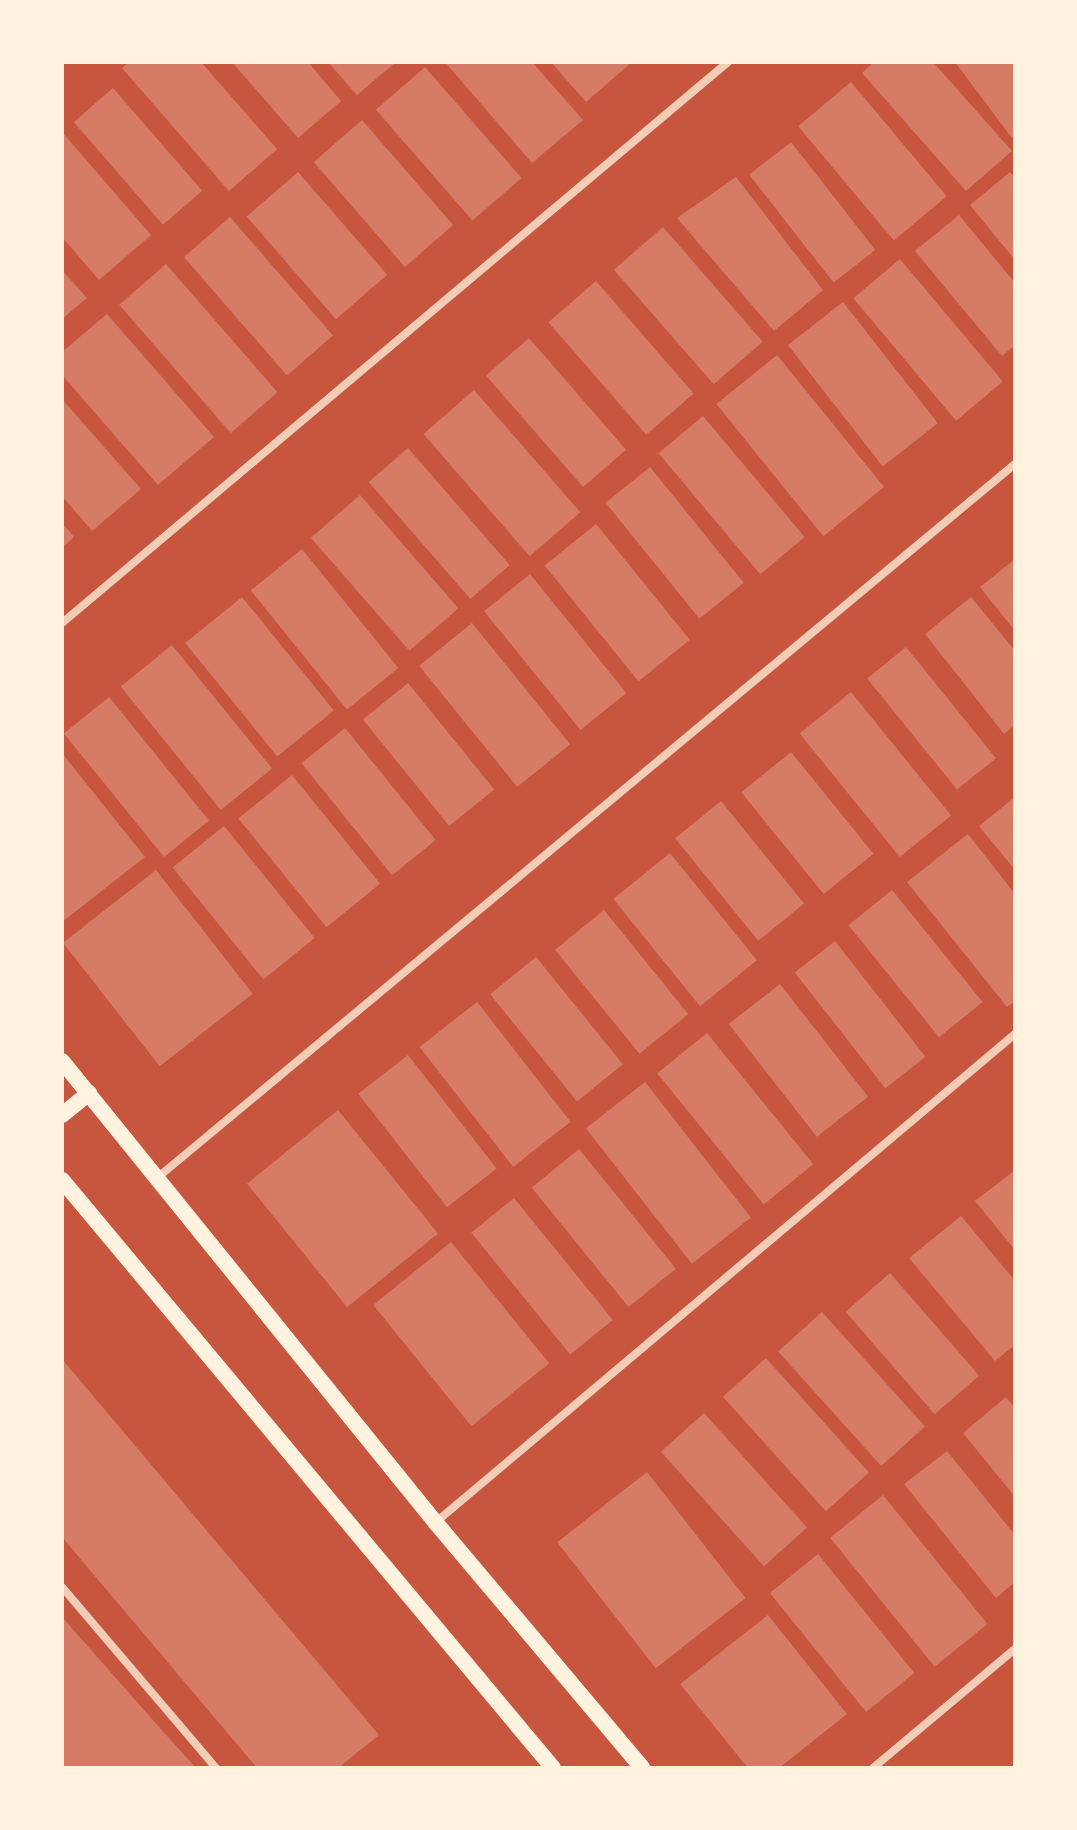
<!DOCTYPE html>
<style>
body{margin:0}
#map{position:relative;width:1077px;height:1830px;overflow:hidden;background:#c8553d;font-family:"Work Sans",sans-serif}
div>[style]{position:absolute}
[style*='--x']{left:calc(var(--x)*1px);top:calc(var(--y)*1px);width:calc(var(--w)*1px);rotate:calc(var(--a)*1deg)}
.building>*{inset:0;background:#d67c66;transform-origin:0 0}
.minor>*{height:8px;margin:-4px;padding:0 4px;transform-origin:4px;border-radius:4px;background:#f1ccb7}
.secondary>*{height:16px;margin:-8px;padding:0 8px;transform-origin:8px;border-radius:8px;background:#fff3e0}
span{translate:-50% -50%;white-space:nowrap;text-align:center;line-height:1.15;-webkit-text-stroke:8px #fff3e0;paint-order:stroke}
.frame{position:absolute;inset:0;border:64px solid #fff3e0;pointer-events:none}
</style>
<div id="map">
<div class="building">
<i style="clip-path:polygon(129px 62px,201px 62px,277px 149px,229px 191px,122px 68px)"></i>
<i style="clip-path:polygon(232px 62px,308px 62px,341px 101px,298px 138px)"></i>
<i style="clip-path:polygon(328px 62px,396px 62px,357px 95px)"></i>
<i style="clip-path:polygon(445px 62px,532px 62px,583px 120px,532px 163px)"></i>
<i style="clip-path:polygon(551px 62px,632px 62px,586px 102px)"></i>
<i style="clip-path:polygon(874px 62px,933px 62px,1012px 151px,966px 191px,862px 73px)"></i>
<i style="clip-path:polygon(955px 62px,1015px 62px,1015px 136px,1012px 138px)"></i>
<i style="left:425px;top:67px;width:147px;height:65px;rotate:49deg"></i>
<i style="left:851px;top:82px;width:149px;height:69px;rotate:50deg"></i>
<i style="left:113px;top:88px;width:136px;height:52px;rotate:49deg"></i>
<i style="left:362px;top:120px;width:139px;height:64px;rotate:49deg"></i>
<i style="clip-path:polygon(62px 132px,151px 235px,99px 280px,62px 237px)"></i>
<i style="left:791px;top:142px;width:137px;height:53px;rotate:52deg"></i>
<i style="left:298px;top:172px;width:136px;height:68px;rotate:49deg"></i>
<i style="clip-path:polygon(1010px 172px,1015px 178px,1015px 260px,970px 205px)"></i>
<i style="clip-path:polygon(736px 177px,823px 290px,774px 331px,677px 218px)"></i>
<i style="clip-path:polygon(959px 215px,1015px 283px,1015px 345px,1002px 356px,915px 251px)"></i>
<i style="left:230px;top:217px;width:157px;height:61px;rotate:49deg"></i>
<i style="left:663px;top:227px;width:152px;height:65px;rotate:49deg"></i>
<i style="left:900px;top:259px;width:160px;height:61px;rotate:50deg"></i>
<i style="left:166px;top:264px;width:170px;height:62px;rotate:49deg"></i>
<i style="clip-path:polygon(62px 270px,87px 298px,62px 319px)"></i>
<i style="left:596px;top:281px;width:149px;height:63px;rotate:49deg"></i>
<i style="left:843px;top:302px;width:154px;height:70px;rotate:52deg"></i>
<i style="clip-path:polygon(107px 314px,214px 437px,158px 485px,62px 375px,62px 352px)"></i>
<i style="left:529px;top:338px;width:148px;height:57px;rotate:49deg"></i>
<i style="left:777px;top:355px;width:170px;height:78px;rotate:51deg"></i>
<i style="left:474px;top:390px;width:162px;height:67px;rotate:49deg"></i>
<i style="clip-path:polygon(62px 399px,141px 489px,92px 531px,62px 496px)"></i>
<i style="left:703px;top:416px;width:158px;height:58px;rotate:50deg"></i>
<i style="left:408px;top:448px;width:155px;height:52px;rotate:49deg"></i>
<i style="left:650px;top:467px;width:149px;height:57px;rotate:51deg"></i>
<i style="left:360px;top:495px;width:150px;height:65px;rotate:49deg"></i>
<i style="clip-path:polygon(62px 523px,74px 537px,62px 548px)"></i>
<i style="left:596px;top:524px;width:149px;height:66px;rotate:51deg"></i>
<i style="left:302px;top:549px;width:153px;height:66px;rotate:51deg"></i>
<i style="clip-path:polygon(1015px 559px,1015px 631px,980px 587px)"></i>
<i style="left:530px;top:574px;width:153px;height:59px;rotate:51deg"></i>
<i style="left:242px;top:597px;width:146px;height:73px;rotate:51deg"></i>
<i style="clip-path:polygon(971px 597px,1015px 651px,1015px 725px,1004px 734px,925px 634px)"></i>
<i style="left:472px;top:623px;width:156px;height:68px;rotate:51deg"></i>
<i style="left:172px;top:645px;width:159px;height:66px;rotate:51deg"></i>
<i style="left:906px;top:647px;width:143px;height:50px;rotate:51deg"></i>
<i style="left:408px;top:683px;width:137px;height:58px;rotate:51deg"></i>
<i style="left:851px;top:692px;width:159px;height:66px;rotate:51deg"></i>
<i style="left:109px;top:697px;width:159px;height:58px;rotate:51deg"></i>
<i style="left:345px;top:728px;width:144px;height:56px;rotate:51deg"></i>
<i style="left:791px;top:752px;width:131px;height:64px;rotate:51deg"></i>
<i style="clip-path:polygon(62px 753px,145px 857px,62px 922px)"></i>
<i style="left:292px;top:775px;width:140px;height:69px;rotate:51deg"></i>
<i style="clip-path:polygon(1015px 797px,1015px 870px,979px 826px)"></i>
<i style="left:721px;top:801px;width:132px;height:59px;rotate:51deg"></i>
<i style="left:224px;top:826px;width:144px;height:66px;rotate:51deg"></i>
<i style="clip-path:polygon(968px 834px,1015px 894px,1015px 1001px,1007px 1007px,907px 882px)"></i>
<i style="left:670px;top:853px;width:138px;height:73px;rotate:51deg"></i>
<i style="left:156px;top:870px;width:157px;height:118px;rotate:52deg"></i>
<i style="left:892px;top:890px;width:144px;height:56px;rotate:51deg"></i>
<i style="left:604px;top:910px;width:134px;height:63px;rotate:51deg"></i>
<i style="left:835px;top:941px;width:147px;height:51px;rotate:52deg"></i>
<i style="left:536px;top:957px;width:138px;height:59px;rotate:51deg"></i>
<i style="left:780px;top:984px;width:143px;height:65px;rotate:52deg"></i>
<i style="left:477px;top:1002px;width:152px;height:73px;rotate:52deg"></i>
<i style="left:707px;top:1033px;width:169px;height:64px;rotate:51deg"></i>
<i style="left:408px;top:1055px;width:144px;height:63px;rotate:52deg"></i>
<i style="left:645px;top:1082px;width:172px;height:75px;rotate:52deg"></i>
<i style="left:338px;top:1110px;width:159px;height:117px;rotate:51deg"></i>
<i style="left:579px;top:1149px;width:154px;height:61px;rotate:51deg"></i>
<i style="clip-path:polygon(1015px 1170px,1015px 1250px,975px 1201px)"></i>
<i style="left:514px;top:1198px;width:157px;height:55px;rotate:51deg"></i>
<i style="clip-path:polygon(961px 1216px,1015px 1281px,1015px 1345px,995px 1361px,909px 1258px)"></i>
<i style="left:451px;top:1242px;width:156px;height:100px;rotate:51deg"></i>
<i style="left:890px;top:1273px;width:136px;height:59px;rotate:49deg"></i>
<i style="left:822px;top:1312px;width:154px;height:59px;rotate:48deg"></i>
<i style="left:766px;top:1358px;width:154px;height:58px;rotate:48deg"></i>
<i style="clip-path:polygon(62px 1359px,379px 1735px,338px 1768px,257px 1768px,62px 1537px)"></i>
<i style="clip-path:polygon(1006px 1397px,1015px 1408px,1015px 1497px,963px 1433px)"></i>
<i style="left:704px;top:1413px;width:154px;height:58px;rotate:48deg"></i>
<i style="clip-path:polygon(947px 1451px,1015px 1535px,1015px 1582px,996px 1598px,904px 1484px)"></i>
<i style="left:647px;top:1472px;width:160px;height:114px;rotate:52deg"></i>
<i style="left:883px;top:1495px;width:166px;height:68px;rotate:51deg"></i>
<i style="left:818px;top:1554px;width:153px;height:62px;rotate:51deg"></i>
<i style="clip-path:polygon(768px 1615px,847px 1714px,779px 1768px,748px 1768px,680px 1684px)"></i>
<i style="clip-path:polygon(62px 1617px,159px 1727px,196px 1768px,62px 1768px)"></i>
</div>
<div class="minor">
<i style="--x:62;--y:623;--w:871;--a:-40.11"></i>
<i style="--x:157;--y:1178;--w:1116;--a:-39.77"></i>
<i style="--x:436;--y:1522;--w:757;--a:-40.13"></i>
<i style="--x:62;--y:1587;--w:238;--a:49.6"></i>
<i style="--x:873;--y:1768;--w:185;--a:-40"></i>
</div>
<div class="secondary">
<i style="--x:62;--y:1061;--w:594;--a:51.01"></i>
<i style="--x:436;--y:1523;--w:320;--a:49.9"></i>
<i style="--x:62;--y:1115;--w:35;--a:-39"></i>
<i style="--x:62;--y:1180;--w:766;--a:50.14"></i>
</div>
<div class="frame"></div>
</div>
